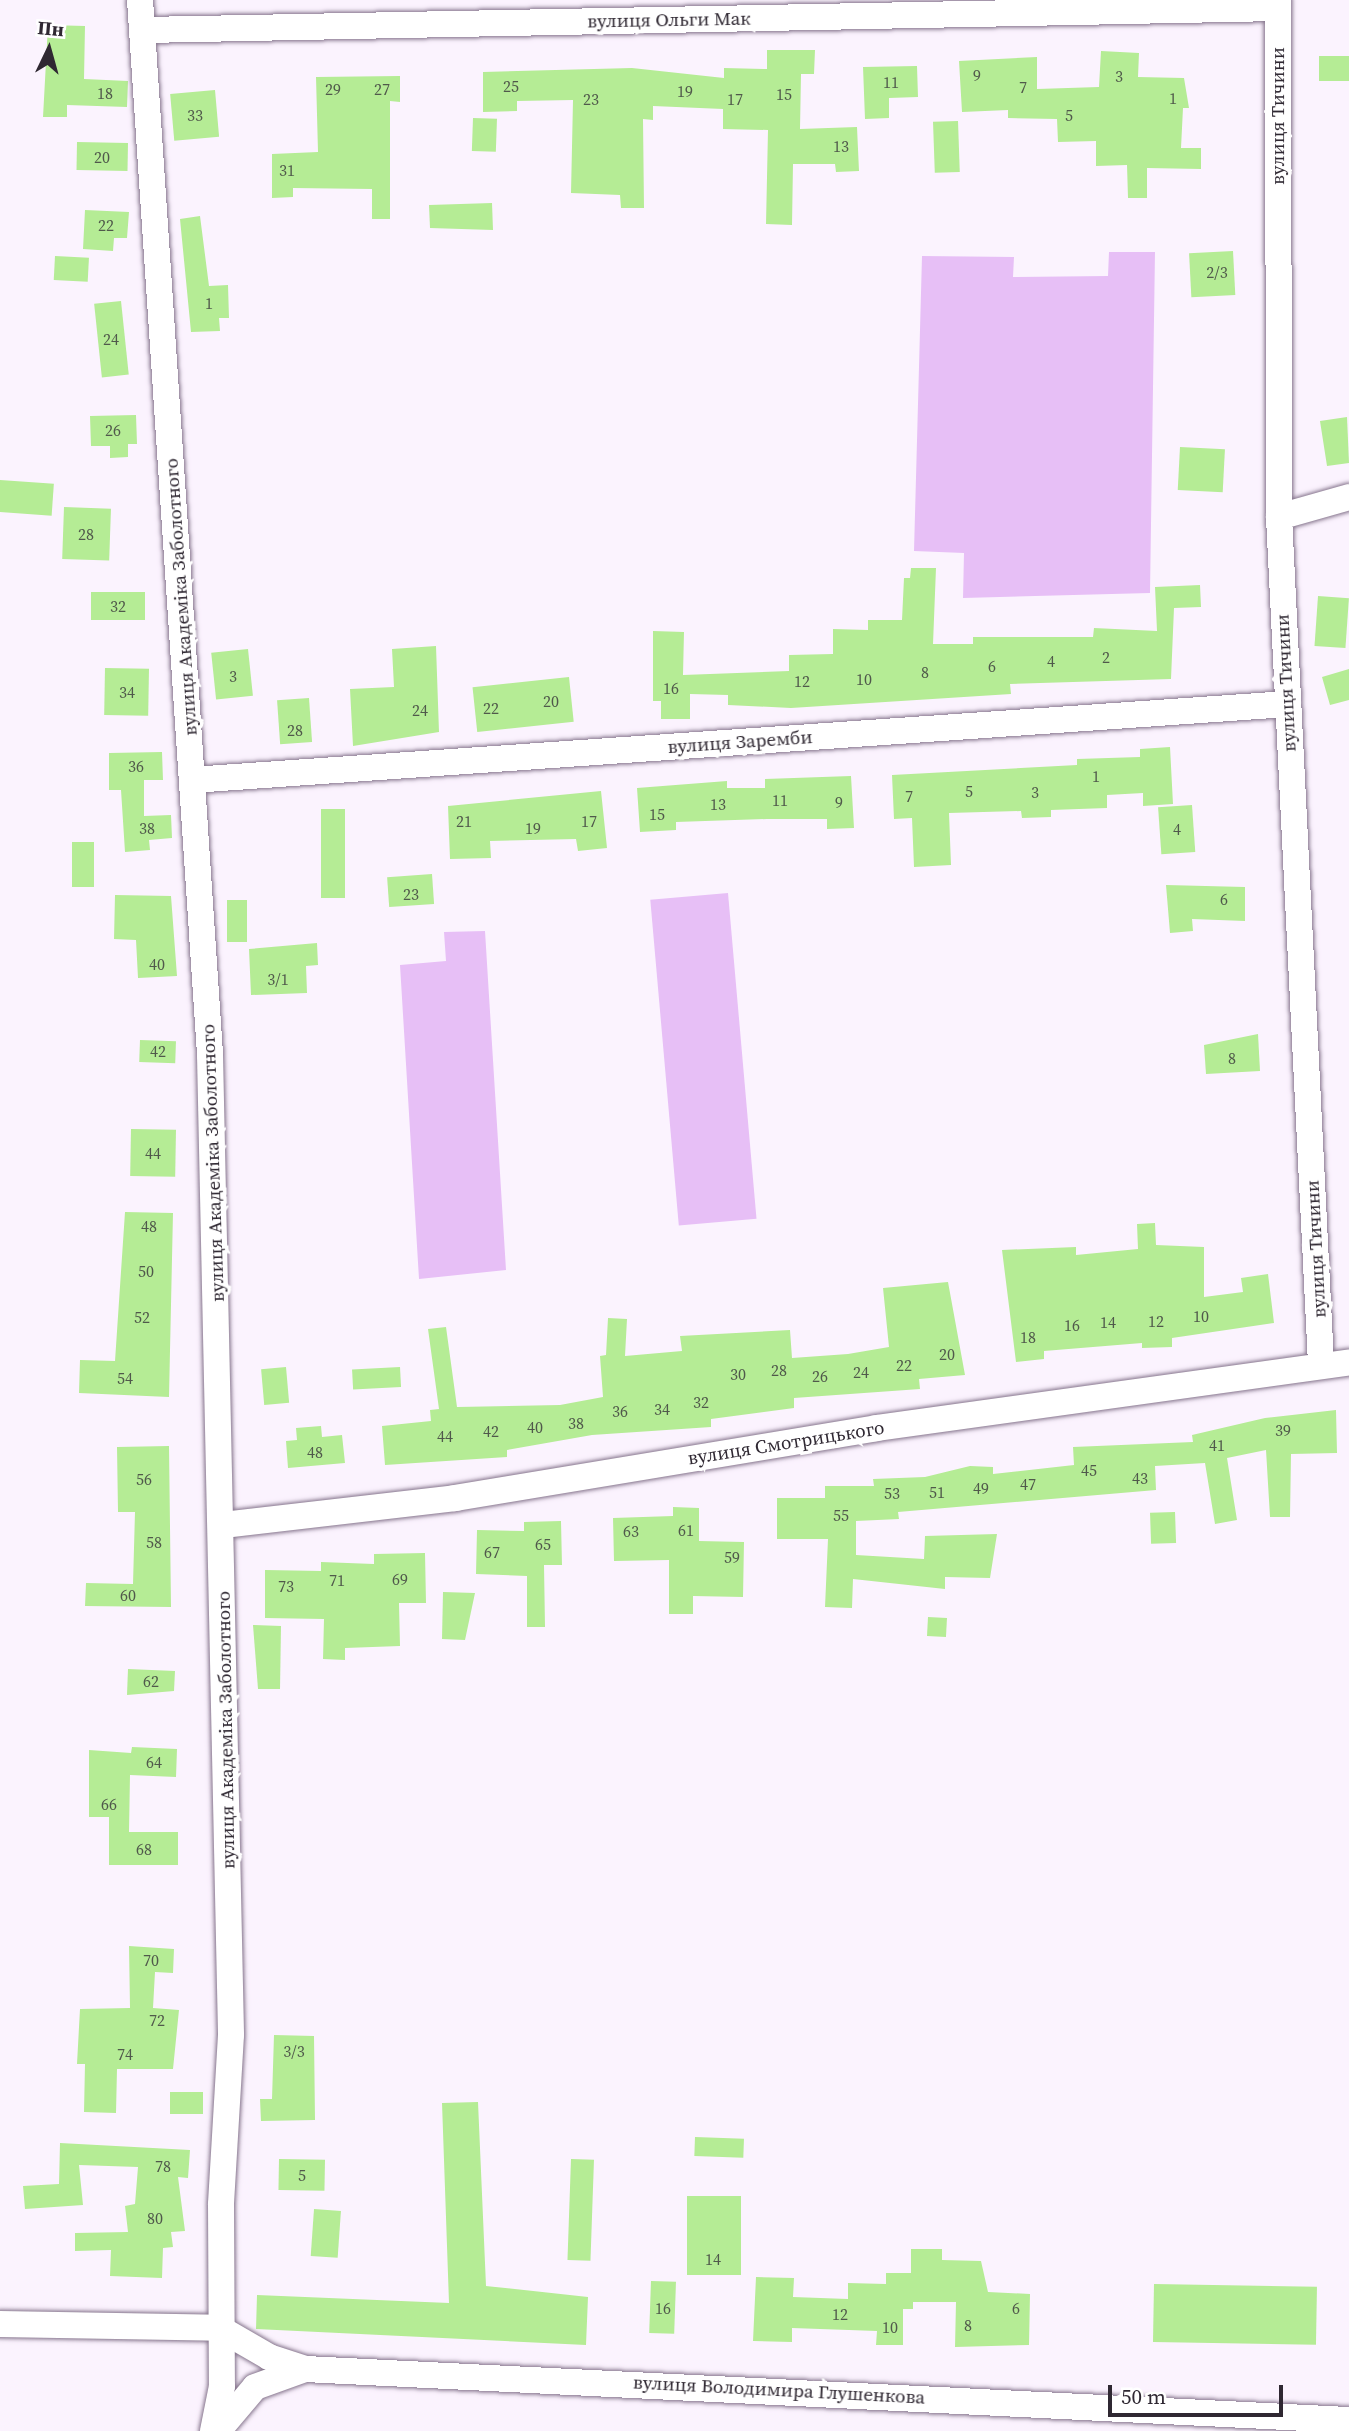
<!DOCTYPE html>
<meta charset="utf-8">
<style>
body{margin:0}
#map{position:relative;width:1349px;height:2431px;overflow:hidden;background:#fbf3fe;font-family:"Source Serif 4",serif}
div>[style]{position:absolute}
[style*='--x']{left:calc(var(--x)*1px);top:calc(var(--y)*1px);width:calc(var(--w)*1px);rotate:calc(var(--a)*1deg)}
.green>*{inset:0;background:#e7bff6;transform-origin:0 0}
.building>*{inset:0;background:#b5ec95;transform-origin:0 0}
.roads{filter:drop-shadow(0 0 2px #86758d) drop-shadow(0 0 2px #86758d)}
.street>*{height:26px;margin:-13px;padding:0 13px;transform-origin:13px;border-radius:13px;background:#fff}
span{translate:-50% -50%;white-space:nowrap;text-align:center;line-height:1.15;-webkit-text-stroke:7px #fff;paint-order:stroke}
.number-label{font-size:16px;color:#50594b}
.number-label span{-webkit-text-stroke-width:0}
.street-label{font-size:19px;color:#2f2832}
.north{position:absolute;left:14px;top:14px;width:70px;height:70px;-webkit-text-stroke:5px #fff;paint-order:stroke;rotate:5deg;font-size:19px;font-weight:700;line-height:28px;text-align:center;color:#2f2832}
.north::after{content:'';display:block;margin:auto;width:24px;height:32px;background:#2f2832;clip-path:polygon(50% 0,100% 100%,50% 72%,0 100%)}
.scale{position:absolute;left:1108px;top:2385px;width:175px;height:32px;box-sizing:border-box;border:4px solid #2f2832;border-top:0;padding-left:9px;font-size:21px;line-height:24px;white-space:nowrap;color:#2f2832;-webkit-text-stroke:5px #fff;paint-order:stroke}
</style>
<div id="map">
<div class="green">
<i style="clip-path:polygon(1109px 252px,1155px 252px,1150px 593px,963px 598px,964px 553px,914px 551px,922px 256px,1014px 257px,1013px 277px,1108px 276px)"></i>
<i style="left:728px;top:893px;width:327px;height:78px;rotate:85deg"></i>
<i style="clip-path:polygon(485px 931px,506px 1270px,419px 1279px,400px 965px,446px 961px,444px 932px)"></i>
</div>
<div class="building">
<i style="clip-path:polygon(48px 25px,85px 26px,84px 79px,128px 81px,127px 107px,67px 105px,67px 117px,43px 117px)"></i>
<i style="clip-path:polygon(767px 50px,815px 50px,814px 74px,801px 74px,800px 129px,857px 127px,859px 171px,836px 172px,835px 164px,793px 164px,792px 225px,766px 224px,768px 130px,723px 129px,723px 109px,653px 106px,653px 120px,643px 119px,644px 208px,621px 208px,620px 195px,571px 193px,573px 100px,517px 101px,517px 111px,483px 112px,483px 72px,632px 68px,724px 78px,724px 68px,767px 69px)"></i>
<i style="clip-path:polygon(1101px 51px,1139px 53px,1138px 77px,1184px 78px,1189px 108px,1183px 108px,1181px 148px,1201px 148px,1201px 169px,1147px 168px,1147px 198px,1128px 198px,1127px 165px,1096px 166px,1096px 141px,1058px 142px,1057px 119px,1008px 118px,1008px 110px,962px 112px,959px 61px,1037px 57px,1037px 89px,1099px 87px)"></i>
<i style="left:1349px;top:56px;width:25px;height:30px;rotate:90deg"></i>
<i style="clip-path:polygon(917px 66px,918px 97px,889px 98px,889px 118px,865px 119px,863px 67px)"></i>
<i style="clip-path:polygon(400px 76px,400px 102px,390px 101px,390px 219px,372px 219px,372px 189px,293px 188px,293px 197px,272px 198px,272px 154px,318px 152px,316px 77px)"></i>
<i style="left:215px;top:90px;width:47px;height:45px;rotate:85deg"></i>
<i style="left:473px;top:118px;width:24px;height:33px;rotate:2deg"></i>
<i style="left:958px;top:121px;width:51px;height:25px;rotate:88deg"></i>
<i style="left:77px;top:142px;width:51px;height:28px;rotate:1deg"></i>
<i style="clip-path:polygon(492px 203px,493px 230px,430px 228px,429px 205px)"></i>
<i style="clip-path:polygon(85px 210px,129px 212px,127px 238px,114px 238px,113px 251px,83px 249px)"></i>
<i style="clip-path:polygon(200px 216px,209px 286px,228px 285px,229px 318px,219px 318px,220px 331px,191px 332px,180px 219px)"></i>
<i style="left:1233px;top:251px;width:44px;height:44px;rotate:87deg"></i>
<i style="left:55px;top:256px;width:34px;height:24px;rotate:3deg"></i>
<i style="left:121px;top:301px;width:74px;height:27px;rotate:84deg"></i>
<i style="clip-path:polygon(136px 415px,137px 444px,128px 444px,128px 457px,110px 458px,110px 446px,91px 446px,90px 416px)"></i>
<i style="clip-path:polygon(1347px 417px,1349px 463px,1327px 466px,1320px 421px)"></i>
<i style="left:1180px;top:447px;width:45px;height:43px;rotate:3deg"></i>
<i style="left:0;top:480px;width:54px;height:32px;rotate:4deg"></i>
<i style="left:64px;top:507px;width:47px;height:52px;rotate:2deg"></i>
<i style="clip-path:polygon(911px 568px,936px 568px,933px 644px,973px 644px,973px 637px,1093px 637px,1094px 628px,1157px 631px,1155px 587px,1200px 585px,1201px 607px,1174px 608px,1171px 679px,1010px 684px,1011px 694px,791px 708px,728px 705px,728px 695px,690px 694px,690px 719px,661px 719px,661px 701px,653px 701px,653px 631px,684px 632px,683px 675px,789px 671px,789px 655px,833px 654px,833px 629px,868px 630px,868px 620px,902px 620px,904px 578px,910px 578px)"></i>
<i style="left:91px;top:592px;width:54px;height:28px"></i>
<i style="left:1318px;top:596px;width:31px;height:50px;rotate:4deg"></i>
<i style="clip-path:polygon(436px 646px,439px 732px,353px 746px,350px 689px,394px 687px,392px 649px)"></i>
<i style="left:248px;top:649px;width:47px;height:37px;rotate:84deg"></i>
<i style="left:105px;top:668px;width:44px;height:47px;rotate:1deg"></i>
<i style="clip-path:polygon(1349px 669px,1349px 700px,1330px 705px,1322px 677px)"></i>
<i style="left:569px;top:677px;width:45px;height:97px;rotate:84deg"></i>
<i style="left:309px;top:698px;width:44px;height:32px;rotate:86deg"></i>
<i style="clip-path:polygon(1170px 747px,1173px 804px,1143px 806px,1143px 793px,1107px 795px,1107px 808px,1051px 810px,1051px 817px,1022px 818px,1021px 811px,949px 813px,951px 865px,914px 867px,912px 818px,894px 819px,892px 775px,1077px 765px,1077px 759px,1140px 757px,1140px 749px)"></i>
<i style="clip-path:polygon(162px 752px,163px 780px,144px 780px,144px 816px,171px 815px,172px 838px,149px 840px,150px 850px,125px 852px,121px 790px,109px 790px,109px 753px)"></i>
<i style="clip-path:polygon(851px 776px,854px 828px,827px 829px,827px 819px,767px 819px,676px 822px,676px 830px,640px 832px,637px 788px,727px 781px,727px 788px,765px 788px,765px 779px)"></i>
<i style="clip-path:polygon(601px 791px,607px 848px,578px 851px,576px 839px,490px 841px,491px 858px,450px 859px,448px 806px)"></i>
<i style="left:1192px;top:805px;width:47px;height:34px;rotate:86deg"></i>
<i style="left:321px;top:809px;width:24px;height:89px"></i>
<i style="left:72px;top:842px;width:22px;height:45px"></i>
<i style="left:432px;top:874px;width:30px;height:45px;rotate:86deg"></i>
<i style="clip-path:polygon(1166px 885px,1245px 887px,1245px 921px,1192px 919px,1193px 931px,1170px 933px)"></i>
<i style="clip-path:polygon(115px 895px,171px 896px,177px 976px,138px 978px,136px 940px,114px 939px)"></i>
<i style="left:227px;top:900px;width:20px;height:42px"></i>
<i style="clip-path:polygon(317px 943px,318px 965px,306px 966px,307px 993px,251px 995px,249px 949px)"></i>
<i style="clip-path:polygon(1258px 1034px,1260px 1071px,1206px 1074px,1204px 1045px)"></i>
<i style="left:140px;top:1040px;width:36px;height:22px;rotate:2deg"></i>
<i style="left:131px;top:1129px;width:45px;height:47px;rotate:1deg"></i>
<i style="clip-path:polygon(125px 1212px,173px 1213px,169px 1397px,79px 1393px,80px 1360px,115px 1361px)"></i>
<i style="clip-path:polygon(1155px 1223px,1156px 1245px,1204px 1247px,1204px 1297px,1243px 1292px,1241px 1278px,1268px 1274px,1274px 1323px,1172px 1338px,1172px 1347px,1142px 1348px,1142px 1343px,1044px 1351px,1044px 1359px,1016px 1362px,1002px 1250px,1076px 1247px,1076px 1255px,1138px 1249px,1137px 1224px)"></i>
<i style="clip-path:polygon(948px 1282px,965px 1375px,919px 1379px,920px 1389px,794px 1398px,794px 1408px,711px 1419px,711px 1427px,592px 1435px,507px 1450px,507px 1457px,385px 1465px,382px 1426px,431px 1421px,430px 1410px,439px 1409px,428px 1329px,446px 1327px,457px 1407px,560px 1405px,603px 1397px,600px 1356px,606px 1355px,608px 1318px,627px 1319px,625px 1356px,682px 1351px,680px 1336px,790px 1330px,792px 1358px,848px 1354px,889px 1347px,883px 1288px)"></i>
<i style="left:286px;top:1367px;width:36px;height:25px;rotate:85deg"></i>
<i style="left:400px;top:1367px;width:20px;height:48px;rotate:87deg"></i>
<i style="clip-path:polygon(1336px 1410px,1337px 1453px,1291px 1454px,1290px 1517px,1270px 1517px,1266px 1450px,1227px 1458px,1237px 1520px,1215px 1524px,1205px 1463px,1155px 1466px,1156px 1490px,898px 1512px,899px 1519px,856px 1521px,856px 1555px,924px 1559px,925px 1536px,997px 1534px,990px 1578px,945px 1577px,945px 1589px,853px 1579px,852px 1608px,825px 1607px,828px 1539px,777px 1539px,777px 1498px,825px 1498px,825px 1486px,874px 1486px,873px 1479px,925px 1477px,970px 1466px,993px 1467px,993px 1474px,1074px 1465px,1073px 1447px,1193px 1442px,1192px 1435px,1265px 1418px)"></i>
<i style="clip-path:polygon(321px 1426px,322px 1437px,342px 1435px,345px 1463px,288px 1468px,286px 1441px,297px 1440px,296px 1428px)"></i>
<i style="clip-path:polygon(169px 1446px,171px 1607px,85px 1606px,86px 1583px,133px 1584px,135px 1512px,118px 1512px,117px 1447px)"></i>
<i style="clip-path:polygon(673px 1507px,699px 1508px,699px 1541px,744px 1542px,743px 1597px,693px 1596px,693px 1614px,669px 1614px,669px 1560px,614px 1561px,613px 1518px,673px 1516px)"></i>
<i style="left:1175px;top:1512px;width:31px;height:25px;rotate:88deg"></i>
<i style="clip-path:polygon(561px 1521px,562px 1565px,544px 1565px,545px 1627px,527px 1627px,527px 1576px,476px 1574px,477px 1530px,524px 1531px,524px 1522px)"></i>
<i style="clip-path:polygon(425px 1553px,426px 1603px,399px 1603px,400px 1646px,345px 1648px,345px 1660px,323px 1659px,324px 1619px,265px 1618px,265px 1570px,321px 1571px,321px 1562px,374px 1564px,374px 1554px)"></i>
<i style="clip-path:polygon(443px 1592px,475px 1593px,465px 1640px,442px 1639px)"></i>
<i style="left:928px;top:1617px;width:19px;height:19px;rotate:3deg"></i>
<i style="clip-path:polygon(253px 1625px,281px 1626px,280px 1689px,258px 1689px)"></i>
<i style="clip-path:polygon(128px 1669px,175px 1671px,174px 1691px,127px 1695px)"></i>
<i style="clip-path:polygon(132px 1747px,177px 1749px,176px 1777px,130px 1775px,129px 1832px,178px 1832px,178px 1865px,109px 1865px,109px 1817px,89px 1817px,89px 1750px,131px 1753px)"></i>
<i style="clip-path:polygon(129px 1946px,174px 1949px,173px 1973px,155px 1972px,153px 2008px,179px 2010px,173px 2069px,117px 2069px,116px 2113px,84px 2112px,85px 2064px,77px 2064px,80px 2009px,130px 2008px)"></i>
<i style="clip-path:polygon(274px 2035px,314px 2036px,315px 2120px,261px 2121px,260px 2099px,272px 2099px)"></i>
<i style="left:170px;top:2092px;width:33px;height:22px"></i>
<i style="clip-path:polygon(478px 2102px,486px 2286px,588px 2297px,586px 2345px,256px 2329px,257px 2295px,449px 2303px,442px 2103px)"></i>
<i style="left:695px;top:2137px;width:49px;height:19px;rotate:2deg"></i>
<i style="clip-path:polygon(60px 2143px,190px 2150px,188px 2178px,178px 2177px,185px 2231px,171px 2232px,173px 2247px,163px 2248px,162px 2278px,110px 2276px,111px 2250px,75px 2251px,75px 2233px,128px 2232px,125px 2206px,135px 2204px,138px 2167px,79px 2165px,83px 2205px,25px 2209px,23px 2186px,59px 2184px)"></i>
<i style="left:279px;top:2159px;width:46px;height:31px;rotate:1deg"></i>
<i style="left:571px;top:2159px;width:23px;height:101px;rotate:2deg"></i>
<i style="left:687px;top:2196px;width:54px;height:79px"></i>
<i style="left:314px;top:2209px;width:27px;height:47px;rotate:4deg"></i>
<i style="clip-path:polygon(911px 2249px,942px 2249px,942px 2260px,981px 2261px,988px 2292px,1030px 2294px,1029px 2345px,955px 2347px,956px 2302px,913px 2302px,913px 2309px,903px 2309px,903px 2345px,876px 2345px,877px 2331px,792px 2328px,792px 2342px,753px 2341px,756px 2277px,794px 2278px,793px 2297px,848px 2299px,848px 2283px,886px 2284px,886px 2273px,911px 2273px)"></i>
<i style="left:651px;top:2281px;width:25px;height:52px;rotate:2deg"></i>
<i style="left:1154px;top:2284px;width:163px;height:58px;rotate:1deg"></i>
</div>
<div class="roads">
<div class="street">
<i style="--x:140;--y:0;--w:1057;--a:86.2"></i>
<i style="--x:210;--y:1055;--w:980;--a:88.77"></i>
<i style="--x:231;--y:2035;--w:170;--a:93.4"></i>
<i style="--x:221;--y:2205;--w:181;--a:89.7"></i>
<i style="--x:222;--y:2386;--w:46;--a:101.3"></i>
<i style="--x:1278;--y:0;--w:517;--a:89.89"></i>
<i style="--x:1279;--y:517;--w:849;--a:87.16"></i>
<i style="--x:144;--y:30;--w:1134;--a:-1.11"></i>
<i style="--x:1279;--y:517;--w:73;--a:-15.9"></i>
<i style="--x:192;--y:780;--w:1098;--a:-3.97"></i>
<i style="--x:223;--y:1525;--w:234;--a:-6.6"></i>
<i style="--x:455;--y:1498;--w:427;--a:-9.4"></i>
<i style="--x:876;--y:1428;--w:478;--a:-7.9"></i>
<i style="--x:0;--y:2324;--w:219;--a:1"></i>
<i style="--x:219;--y:2328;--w:58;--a:30.1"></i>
<i style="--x:269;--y:2357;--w:38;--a:18"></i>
<i style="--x:305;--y:2369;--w:1045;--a:2.8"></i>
<i style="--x:218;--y:2431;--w:57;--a:-49.9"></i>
<i style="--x:255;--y:2387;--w:53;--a:-19.8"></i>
</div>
</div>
<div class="number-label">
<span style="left:977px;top:75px">9</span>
<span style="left:1119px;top:76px">3</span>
<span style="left:891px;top:82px">11</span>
<span style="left:511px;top:86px">25</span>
<span style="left:1023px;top:87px">7</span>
<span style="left:333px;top:89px">29</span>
<span style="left:382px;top:89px">27</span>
<span style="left:685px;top:91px">19</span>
<span style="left:105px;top:93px">18</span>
<span style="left:784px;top:94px">15</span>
<span style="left:1173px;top:98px">1</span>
<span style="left:591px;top:99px">23</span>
<span style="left:735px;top:99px">17</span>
<span style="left:195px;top:115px">33</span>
<span style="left:1069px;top:115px">5</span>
<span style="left:841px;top:146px">13</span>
<span style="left:102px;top:157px">20</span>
<span style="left:287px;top:170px">31</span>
<span style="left:106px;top:225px">22</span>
<span style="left:1217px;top:272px">2/3</span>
<span style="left:209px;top:303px">1</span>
<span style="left:111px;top:339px">24</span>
<span style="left:113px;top:430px">26</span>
<span style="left:86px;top:534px">28</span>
<span style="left:118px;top:606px">32</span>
<span style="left:1106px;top:657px">2</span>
<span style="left:1051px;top:661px">4</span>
<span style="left:992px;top:666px">6</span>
<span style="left:925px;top:672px">8</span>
<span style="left:233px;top:676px">3</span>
<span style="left:864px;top:679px">10</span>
<span style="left:802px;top:681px">12</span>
<span style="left:671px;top:688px">16</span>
<span style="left:127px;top:692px">34</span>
<span style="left:551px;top:701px">20</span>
<span style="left:491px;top:708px">22</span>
<span style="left:420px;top:710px">24</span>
<span style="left:295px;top:730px">28</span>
<span style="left:136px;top:766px">36</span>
<span style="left:1096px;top:776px">1</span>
<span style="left:969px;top:791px">5</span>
<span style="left:1035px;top:792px">3</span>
<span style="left:909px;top:796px">7</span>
<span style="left:780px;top:800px">11</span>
<span style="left:839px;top:802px">9</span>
<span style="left:718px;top:804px">13</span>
<span style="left:657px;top:814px">15</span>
<span style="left:464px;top:821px">21</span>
<span style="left:589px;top:821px">17</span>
<span style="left:147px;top:828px">38</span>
<span style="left:533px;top:828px">19</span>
<span style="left:1177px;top:829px">4</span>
<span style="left:411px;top:894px">23</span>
<span style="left:1224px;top:899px">6</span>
<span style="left:157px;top:964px">40</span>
<span style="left:278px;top:979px">3/1</span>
<span style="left:158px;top:1051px">42</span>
<span style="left:1232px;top:1058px">8</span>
<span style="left:153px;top:1153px">44</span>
<span style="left:149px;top:1226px">48</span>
<span style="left:146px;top:1271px">50</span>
<span style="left:1201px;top:1316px">10</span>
<span style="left:142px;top:1317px">52</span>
<span style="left:1156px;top:1321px">12</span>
<span style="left:1108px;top:1322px">14</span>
<span style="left:1072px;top:1325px">16</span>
<span style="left:1028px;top:1337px">18</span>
<span style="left:947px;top:1354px">20</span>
<span style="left:904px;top:1365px">22</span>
<span style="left:779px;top:1370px">28</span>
<span style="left:861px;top:1372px">24</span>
<span style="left:738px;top:1374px">30</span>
<span style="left:820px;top:1376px">26</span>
<span style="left:125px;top:1378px">54</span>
<span style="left:701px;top:1402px">32</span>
<span style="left:662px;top:1409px">34</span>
<span style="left:620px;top:1411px">36</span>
<span style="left:576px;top:1423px">38</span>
<span style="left:535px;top:1427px">40</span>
<span style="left:1283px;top:1430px">39</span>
<span style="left:491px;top:1431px">42</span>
<span style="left:445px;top:1436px">44</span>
<span style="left:1217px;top:1445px">41</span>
<span style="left:315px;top:1452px">48</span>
<span style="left:1089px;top:1470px">45</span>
<span style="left:1140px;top:1478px">43</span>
<span style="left:144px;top:1479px">56</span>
<span style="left:1028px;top:1484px">47</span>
<span style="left:981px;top:1488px">49</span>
<span style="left:937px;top:1492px">51</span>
<span style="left:892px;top:1493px">53</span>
<span style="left:841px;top:1515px">55</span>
<span style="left:686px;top:1530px">61</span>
<span style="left:631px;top:1531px">63</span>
<span style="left:154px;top:1542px">58</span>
<span style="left:543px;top:1544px">65</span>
<span style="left:492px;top:1552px">67</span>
<span style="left:732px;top:1557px">59</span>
<span style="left:400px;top:1579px">69</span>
<span style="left:337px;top:1580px">71</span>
<span style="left:286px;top:1586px">73</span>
<span style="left:128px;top:1595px">60</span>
<span style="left:151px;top:1681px">62</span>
<span style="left:154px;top:1762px">64</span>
<span style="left:109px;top:1804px">66</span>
<span style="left:144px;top:1849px">68</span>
<span style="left:151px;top:1960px">70</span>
<span style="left:157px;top:2020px">72</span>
<span style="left:294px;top:2051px">3/3</span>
<span style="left:125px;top:2054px">74</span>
<span style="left:163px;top:2166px">78</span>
<span style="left:302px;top:2175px">5</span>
<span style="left:155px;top:2218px">80</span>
<span style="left:713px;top:2259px">14</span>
<span style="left:663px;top:2308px">16</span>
<span style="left:1016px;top:2308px">6</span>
<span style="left:840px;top:2314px">12</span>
<span style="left:968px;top:2325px">8</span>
<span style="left:890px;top:2327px">10</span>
</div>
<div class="street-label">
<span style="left:669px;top:20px;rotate:-1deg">вулиця Ольги Мак</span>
<span style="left:1278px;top:116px;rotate:-90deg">вулиця Тичини</span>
<span style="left:181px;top:597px;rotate:-94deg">вулиця Академіка Заболотного</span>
<span style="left:1286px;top:683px;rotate:-93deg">вулиця Тичини</span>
<span style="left:740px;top:742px;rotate:-4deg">вулиця Заремби</span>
<span style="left:213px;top:1163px;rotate:-92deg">вулиця Академіка Заболотного</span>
<span style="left:1316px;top:1249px;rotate:-93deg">вулиця Тичини</span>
<span style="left:786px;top:1443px;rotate:-9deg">вулиця Смотрицького</span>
<span style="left:226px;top:1730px;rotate:-91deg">вулиця Академіка Заболотного</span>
<span style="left:779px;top:2390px;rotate:3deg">вулиця Володимира Глушенкова</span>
</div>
<div class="north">Пн</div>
<div class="scale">50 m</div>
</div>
